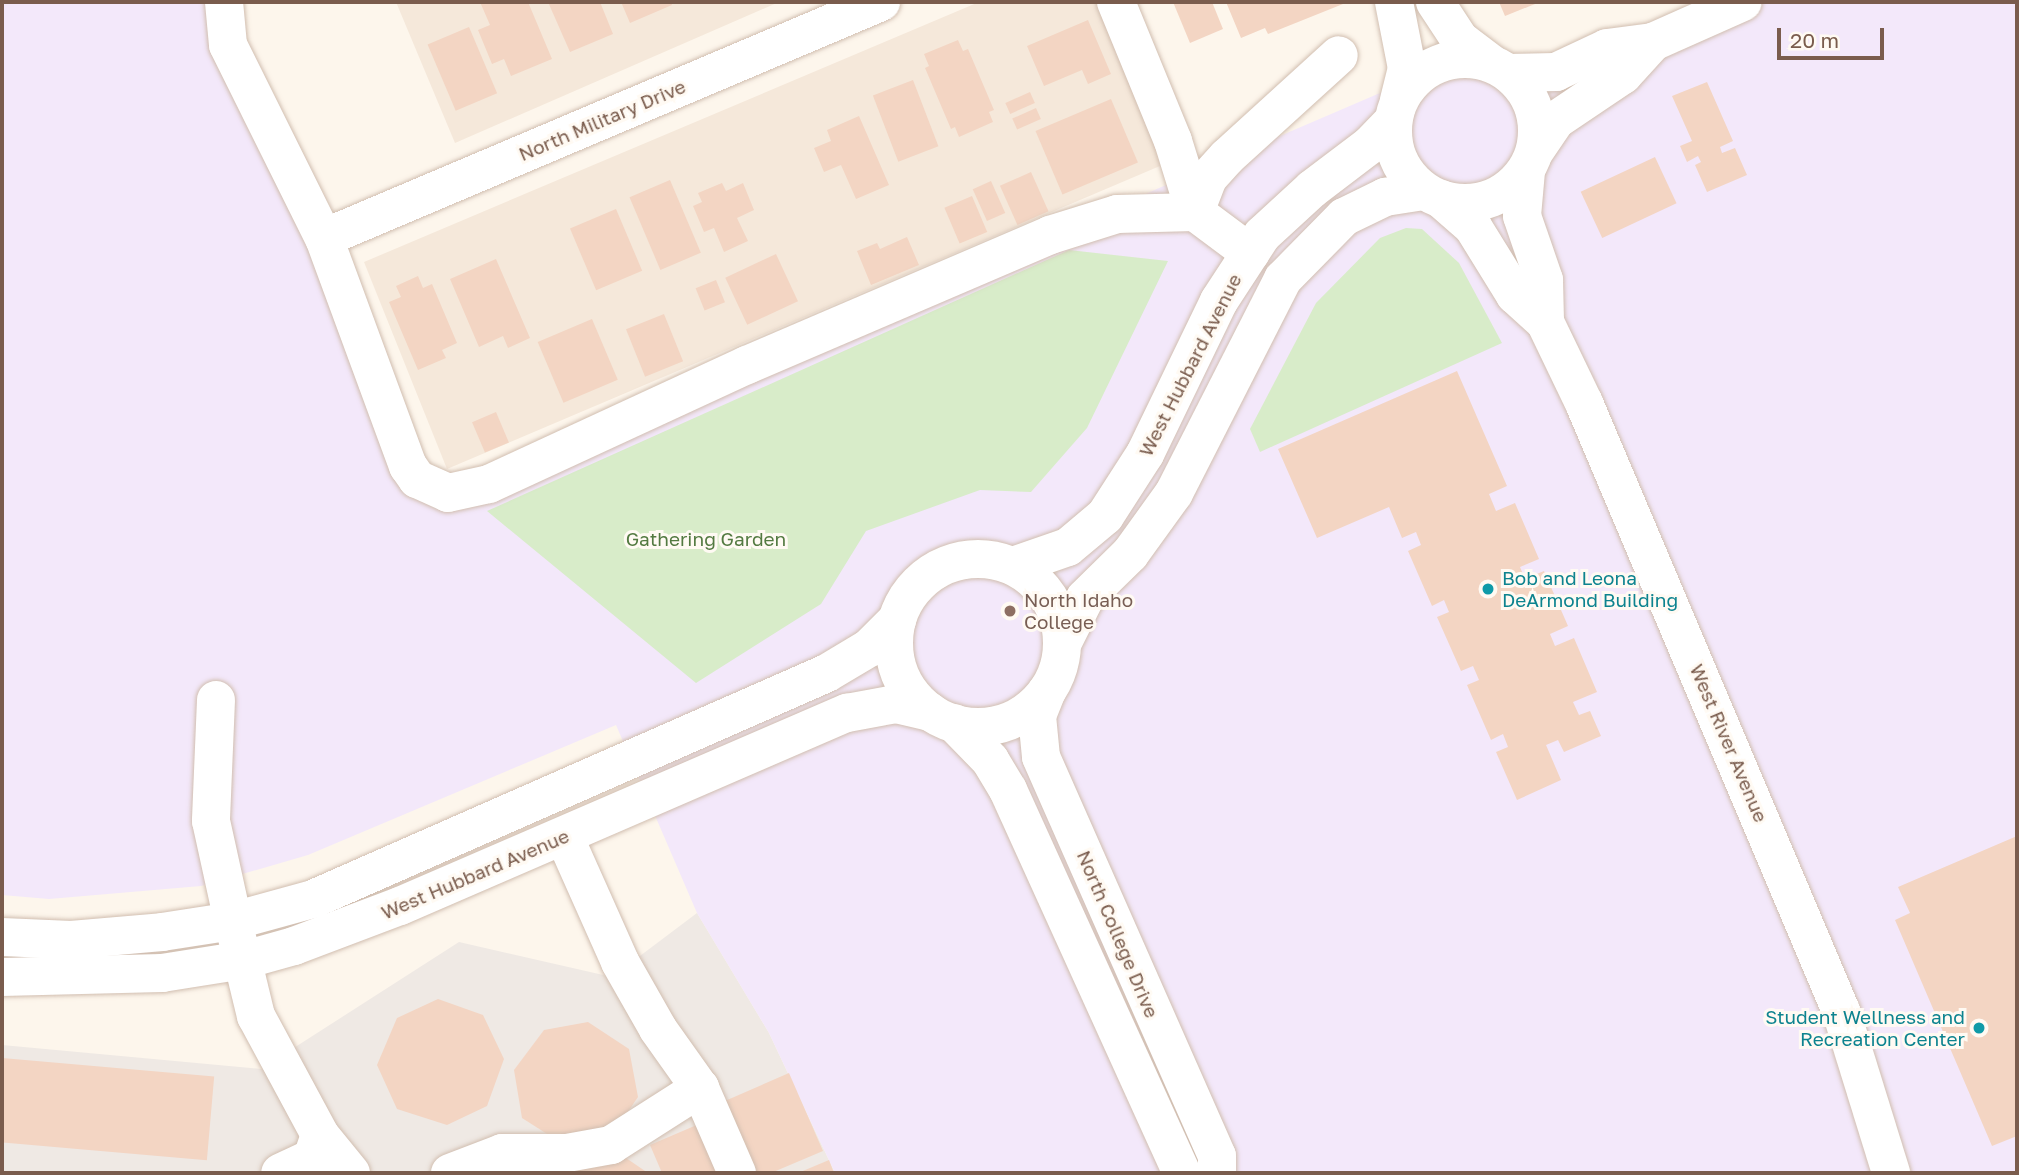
<!DOCTYPE html>
<style>
body{margin:0}
#map{position:relative;width:2019px;height:1175px;overflow:hidden;background:#fdf6ec;font-family:"Golos Text",sans-serif}
div>[style]{position:absolute}
[style*='--x']{left:calc(var(--x)*1px);top:calc(var(--y)*1px);width:calc(var(--w)*1px);rotate:calc(var(--a)*1deg)}
.residential>*{inset:0;background:#f5e8da}
.industrial>*{inset:0;background:#efe9e4}
.education>*{inset:0;background:#f3e8fa}
.green>*{inset:0;background:#d8ecc9}
.building>*{inset:0;background:#f3d5c3;transform-origin:0 0}
.roads{filter:drop-shadow(0 0 2px #d1beb0) drop-shadow(0 0 2px #d1beb0)}
.minor>*{height:38px;margin:-19px;padding:0 19px;transform-origin:19px;border-radius:19px;background:#fff}
.minor>.ring{margin:-19px;padding:0;box-sizing:content-box;background:none;border:38px solid #fff;border-radius:50%}
.dots>*{width:19px;height:19px;translate:-50% -50%;box-sizing:border-box;border:4px solid #fffaf3;border-radius:50%}
span{translate:-50% -50%;white-space:nowrap;text-align:center;line-height:1.15;-webkit-text-stroke:6px #fffaf3;paint-order:stroke}
.street-label{font-size:19px;color:#7a5c4d}
.park-label{font-size:19px;color:#537a41}
.culture-label{font-size:19px;color:#0d838f}
.left{translate:0 -50%;text-align:left}
.right{translate:-100% -50%;text-align:right}
.education-label{font-size:19px;color:#785e54}
.frame{position:absolute;inset:0;border:4px solid #7a5c4d;pointer-events:none}
.scale{position:absolute;left:1777px;top:28px;width:107px;height:32px;box-sizing:border-box;border:4px solid #7a5c4d;border-top:0;padding-left:9px;font-size:21px;line-height:24px;white-space:nowrap;color:#7a5c4d;-webkit-text-stroke:5px #fffaf3;paint-order:stroke}
</style>
<div id="map">
<div class="residential">
<i style="clip-path:polygon(396px 2px,779px 2px,455px 143px)"></i>
<i style="clip-path:polygon(979px 2px,1101px 2px,1167px 163px,447px 469px,364px 262px)"></i>
</div>
<div class="industrial">
<i style="clip-path:polygon(697px 913px,769px 1033px,835px 1173px,2px 1173px,2px 1045px,261px 1069px,459px 942px,612px 977px)"></i>
</div>
<div class="education">
<i style="clip-path:polygon(2px 2px,221px 2px,440px 497px,1387px 90px,1416px 58px,1437px 49px,1458px 48px,1509px 73px,1743px 2px,2017px 2px,2017px 1173px,835px 1173px,769px 1033px,697px 913px,616px 725px,308px 855px,201px 886px,49px 899px,2px 895px)"></i>
</div>
<div class="green">
<i style="clip-path:polygon(1406px 228px,1422px 229px,1459px 263px,1502px 343px,1260px 452px,1250px 429px,1316px 303px,1380px 238px)"></i>
<i style="clip-path:polygon(1069px 250px,1168px 261px,1087px 428px,1031px 492px,980px 490px,866px 531px,821px 604px,696px 683px,487px 511px)"></i>
</div>
<div class="building">
<i style="clip-path:polygon(480px 2px,528px 2px,552px 59px,511px 76px,504px 59px,492px 64px,478px 30px,490px 25px)"></i>
<i style="clip-path:polygon(548px 2px,600px 2px,613px 34px,570px 52px)"></i>
<i style="clip-path:polygon(621px 2px,671px 2px,672px 5px,630px 23px)"></i>
<i style="clip-path:polygon(1173px 2px,1212px 2px,1223px 29px,1190px 43px)"></i>
<i style="clip-path:polygon(1226px 2px,1348px 2px,1268px 34px,1265px 28px,1241px 38px)"></i>
<i style="clip-path:polygon(1499px 2px,1540px 2px,1505px 16px)"></i>
<i style="clip-path:polygon(1088px 20px,1111px 74px,1088px 84px,1082px 70px,1044px 86px,1027px 46px)"></i>
<i style="left:469px;top:27px;width:72px;height:45px;rotate:67deg"></i>
<i style="clip-path:polygon(958px 40px,963px 51px,968px 49px,994px 110px,989px 112px,993px 122px,959px 137px,955px 127px,951px 129px,925px 68px,929px 66px,924px 54px)"></i>
<i style="left:913px;top:80px;width:71px;height:43px;rotate:69deg"></i>
<i style="clip-path:polygon(1707px 82px,1733px 141px,1720px 147px,1722px 153px,1735px 148px,1747px 175px,1707px 192px,1695px 165px,1701px 162px,1698px 156px,1687px 162px,1680px 146px,1692px 141px,1672px 96px)"></i>
<i style="left:1030px;top:92px;width:12px;height:27px;rotate:66deg"></i>
<i style="left:1111px;top:99px;width:69px;height:82px;rotate:67deg"></i>
<i style="left:1036px;top:108px;width:12px;height:26px;rotate:66deg"></i>
<i style="clip-path:polygon(859px 116px,889px 185px,856px 199px,841px 165px,824px 172px,814px 148px,831px 141px,827px 130px)"></i>
<i style="left:1655px;top:157px;width:51px;height:82px;rotate:65deg"></i>
<i style="left:1031px;top:172px;width:43px;height:34px;rotate:66deg"></i>
<i style="left:670px;top:180px;width:79px;height:44px;rotate:67deg"></i>
<i style="left:991px;top:181px;width:35px;height:20px;rotate:66deg"></i>
<i style="clip-path:polygon(722px 183px,726px 191px,743px 183px,754px 210px,737px 218px,748px 241px,724px 252px,714px 228px,704px 232px,693px 206px,702px 202px,698px 193px)"></i>
<i style="left:972px;top:196px;width:39px;height:30px;rotate:67deg"></i>
<i style="left:616px;top:209px;width:67px;height:50px;rotate:67deg"></i>
<i style="clip-path:polygon(907px 237px,919px 265px,871px 285px,857px 251px,877px 243px,880px 249px)"></i>
<i style="left:776px;top:254px;width:52px;height:56px;rotate:65deg"></i>
<i style="clip-path:polygon(496px 259px,530px 338px,508px 348px,503px 336px,479px 347px,450px 279px)"></i>
<i style="clip-path:polygon(418px 276px,423px 288px,432px 284px,457px 343px,442px 350px,446px 358px,418px 370px,389px 302px,401px 297px,396px 286px)"></i>
<i style="left:716px;top:280px;width:24px;height:22px;rotate:68deg"></i>
<i style="left:664px;top:314px;width:51px;height:41px;rotate:68deg"></i>
<i style="left:592px;top:319px;width:66px;height:59px;rotate:67deg"></i>
<i style="clip-path:polygon(1457px 371px,1507px 486px,1489px 494px,1496px 511px,1515px 503px,1539px 559px,1520px 567px,1525px 579px,1544px 571px,1568px 626px,1550px 634px,1555px 646px,1574px 638px,1597px 692px,1573px 702px,1579px 715px,1590px 711px,1601px 736px,1564px 752px,1558px 740px,1546px 745px,1561px 780px,1517px 800px,1496px 752px,1508px 747px,1503px 734px,1491px 740px,1467px 685px,1479px 680px,1473px 666px,1461px 671px,1437px 617px,1449px 612px,1444px 600px,1432px 606px,1408px 551px,1421px 545px,1416px 532px,1402px 538px,1389px 507px,1317px 538px,1278px 449px)"></i>
<i style="left:496px;top:412px;width:33px;height:26px;rotate:67deg"></i>
<i style="clip-path:polygon(2017px 836px,2017px 1136px,1992px 1146px,1895px 920px,1910px 913px,1898px 887px)"></i>
<i style="clip-path:polygon(438px 999px,483px 1015px,504px 1059px,487px 1106px,447px 1125px,397px 1109px,377px 1065px,397px 1018px)"></i>
<i style="clip-path:polygon(588px 1022px,629px 1049px,638px 1097px,610px 1138px,566px 1146px,522px 1118px,514px 1070px,544px 1030px)"></i>
<i style="left:2px;top:1058px;width:213px;height:84px;rotate:5deg"></i>
<i style="clip-path:polygon(789px 1073px,823px 1151px,771px 1173px,748px 1173px,718px 1104px)"></i>
<i style="clip-path:polygon(706px 1121px,729px 1173px,662px 1173px,650px 1145px)"></i>
<i style="clip-path:polygon(626px 1158px,648px 1173px,573px 1173px,578px 1166px)"></i>
<i style="clip-path:polygon(829px 1160px,834px 1173px,798px 1173px)"></i>
</div>
<div class="roads">
<div class="minor">
<i style="--x:224;--y:2;--w:43;--a:84.7"></i>
<i style="--x:228;--y:45;--w:216;--a:63.6"></i>
<i style="--x:324;--y:238;--w:243;--a:69.8"></i>
<i style="--x:408;--y:466;--w:16;--a:55"></i>
<i style="--x:417;--y:479;--w:34;--a:24"></i>
<i style="--x:448;--y:493;--w:42;--a:-12.4"></i>
<i style="--x:489;--y:484;--w:284;--a:-24.8"></i>
<i style="--x:747;--y:365;--w:330;--a:-23.2"></i>
<i style="--x:1050;--y:235;--w:70;--a:-17.4"></i>
<i style="--x:1117;--y:214;--w:78;--a:-1.5"></i>
<i style="--x:1116;--y:2;--w:150;--a:67.7"></i>
<i style="--x:1173;--y:141;--w:74;--a:72.8"></i>
<i style="--x:1195;--y:212;--w:69;--a:36.7"></i>
<i style="--x:1394;--y:2;--w:67;--a:78.9"></i>
<i style="--x:1407;--y:68;--w:33;--a:104"></i>
<i style="--x:1435;--y:2;--w:45;--a:56.7"></i>
<i style="--x:1460;--y:40;--w:38;--a:37"></i>
<i class="ring" style="left:1393px;top:59px;width:106px;height:106px"></i>
<i style="--x:1509;--y:73;--w:47;--a:-1.2"></i>
<i style="--x:1556;--y:72;--w:56;--a:-25.2"></i>
<i style="--x:1607;--y:48;--w:46;--a:-7.4"></i>
<i style="--x:1653;--y:42;--w:98;--a:-24"></i>
<i style="--x:1535;--y:151;--w:37;--a:-56"></i>
<i style="--x:1556;--y:120;--w:81;--a:-33.9"></i>
<i style="--x:1623;--y:75;--w:45;--a:-47.7"></i>
<i style="--x:1526;--y:171;--w:45;--a:95.1"></i>
<i style="--x:1522;--y:216;--w:68;--a:71"></i>
<i style="--x:1544;--y:280;--w:42;--a:88.6"></i>
<i style="--x:1441;--y:199;--w:43;--a:41.2"></i>
<i style="--x:1473;--y:227;--w:80;--a:58.3"></i>
<i style="--x:1515;--y:295;--w:40;--a:42"></i>
<i style="--x:1545;--y:322;--w:90;--a:64.3"></i>
<i style="--x:1584;--y:403;--w:660;--a:67.09"></i>
<i style="--x:1841;--y:1011;--w:170;--a:72.8"></i>
<i style="--x:1195;--y:212;--w:36;--a:-69"></i>
<i style="--x:1208;--y:178;--w:28;--a:-48"></i>
<i style="--x:1227;--y:157;--w:151;--a:-42.3"></i>
<i style="--x:324;--y:238;--w:605;--a:-22.96"></i>
<i class="ring" style="left:894px;top:559px;width:130px;height:130px"></i>
<i style="--x:1013;--y:566;--w:58;--a:-19.1"></i>
<i style="--x:1068;--y:547;--w:48;--a:-40"></i>
<i style="--x:1105;--y:516;--w:74;--a:-57.2"></i>
<i style="--x:1145;--y:454;--w:170;--a:-64.2"></i>
<i style="--x:1219;--y:301;--w:79;--a:-56.9"></i>
<i style="--x:1262;--y:235;--w:68;--a:-42.6"></i>
<i style="--x:1312;--y:189;--w:73;--a:-37.2"></i>
<i style="--x:1370;--y:145;--w:33;--a:-46"></i>
<i style="--x:1062;--y:644;--w:51;--a:-63.4"></i>
<i style="--x:1085;--y:598;--w:63;--a:-44.4"></i>
<i style="--x:1130;--y:554;--w:75;--a:-54.2"></i>
<i style="--x:1174;--y:493;--w:240;--a:-63"></i>
<i style="--x:1283;--y:279;--w:87;--a:-45.5"></i>
<i style="--x:1344;--y:217;--w:46;--a:-26"></i>
<i style="--x:1385;--y:197;--w:39;--a:-9"></i>
<i style="--x:1047;--y:691;--w:27;--a:112"></i>
<i style="--x:1037;--y:716;--w:41;--a:84.4"></i>
<i style="--x:1041;--y:757;--w:436;--a:66.2"></i>
<i style="--x:1217;--y:1156;--w:17;--a:90"></i>
<i style="--x:216;--y:700;--w:121;--a:92.4"></i>
<i style="--x:211;--y:821;--w:102;--a:77.6"></i>
<i style="--x:233;--y:921;--w:98;--a:76.4"></i>
<i style="--x:256;--y:1016;--w:135;--a:61.7"></i>
<i style="--x:320;--y:1135;--w:24;--a:109"></i>
<i style="--x:312;--y:1158;--w:35;--a:155"></i>
<i style="--x:954;--y:723;--w:52;--a:45.8"></i>
<i style="--x:990;--y:760;--w:35;--a:59"></i>
<i style="--x:1008;--y:790;--w:421;--a:65.6"></i>
<i style="--x:564;--y:836;--w:138;--a:66"></i>
<i style="--x:620;--y:962;--w:77;--a:60.4"></i>
<i style="--x:658;--y:1029;--w:72;--a:54.6"></i>
<i style="--x:700;--y:1088;--w:93;--a:66.5"></i>
<i style="--x:2;--y:937;--w:69;--a:2.5"></i>
<i style="--x:71;--y:940;--w:91;--a:-5"></i>
<i style="--x:162;--y:932;--w:72;--a:-8.8"></i>
<i style="--x:233;--y:921;--w:83;--a:-15.4"></i>
<i style="--x:313;--y:899;--w:561;--a:-23.73"></i>
<i style="--x:827;--y:673;--w:49;--a:-30.8"></i>
<i style="--x:869;--y:648;--w:40;--a:-45"></i>
<i style="--x:2;--y:977;--w:160;--a:-1.4"></i>
<i style="--x:162;--y:973;--w:83;--a:-9"></i>
<i style="--x:244;--y:960;--w:52;--a:-15.6"></i>
<i style="--x:294;--y:946;--w:113;--a:-20.7"></i>
<i style="--x:400;--y:906;--w:487;--a:-23.4"></i>
<i style="--x:847;--y:713;--w:50;--a:-10.4"></i>
<i style="--x:896;--y:704;--w:35;--a:13"></i>
<i style="--x:320;--y:1135;--w:49;--a:50.8"></i>
<i style="--x:450;--y:1173;--w:56;--a:-21"></i>
<i style="--x:502;--y:1153;--w:65;--a:0"></i>
<i style="--x:567;--y:1153;--w:45;--a:-10.3"></i>
<i style="--x:611;--y:1145;--w:106;--a:-32.6"></i>
</div>
</div>
<div class="dots">
<i style="left:1488px;top:589px;background:#0f9aa8"></i>
<i style="left:1010px;top:611px;background:#8d6e63"></i>
<i style="left:1979px;top:1028px;background:#0f9aa8"></i>
</div>
<div class="street-label">
<span style="left:602px;top:120px;rotate:-23deg">North Military Drive</span>
<span style="left:1190px;top:365px;rotate:-63deg">West Hubbard Avenue</span>
<span style="left:1729px;top:743px;rotate:67deg">West River Avenue</span>
<span style="left:475px;top:874px;rotate:-23deg">West Hubbard Avenue</span>
<span style="left:1118px;top:934px;rotate:67deg">North College Drive</span>
</div>
<div class="park-label">
<span style="left:706px;top:539px">Gathering Garden</span>
</div>
<div class="culture-label">
<span class="left" style="left:1502px;top:589px">Bob and Leona<br>DeArmond Building</span>
<span class="right" style="left:1965px;top:1028px">Student Wellness and<br>Recreation Center</span>
</div>
<div class="education-label">
<span class="left" style="left:1024px;top:611px">North Idaho<br>College</span>
</div>
<div class="frame"></div>
<div class="scale">20 m</div>
</div>
